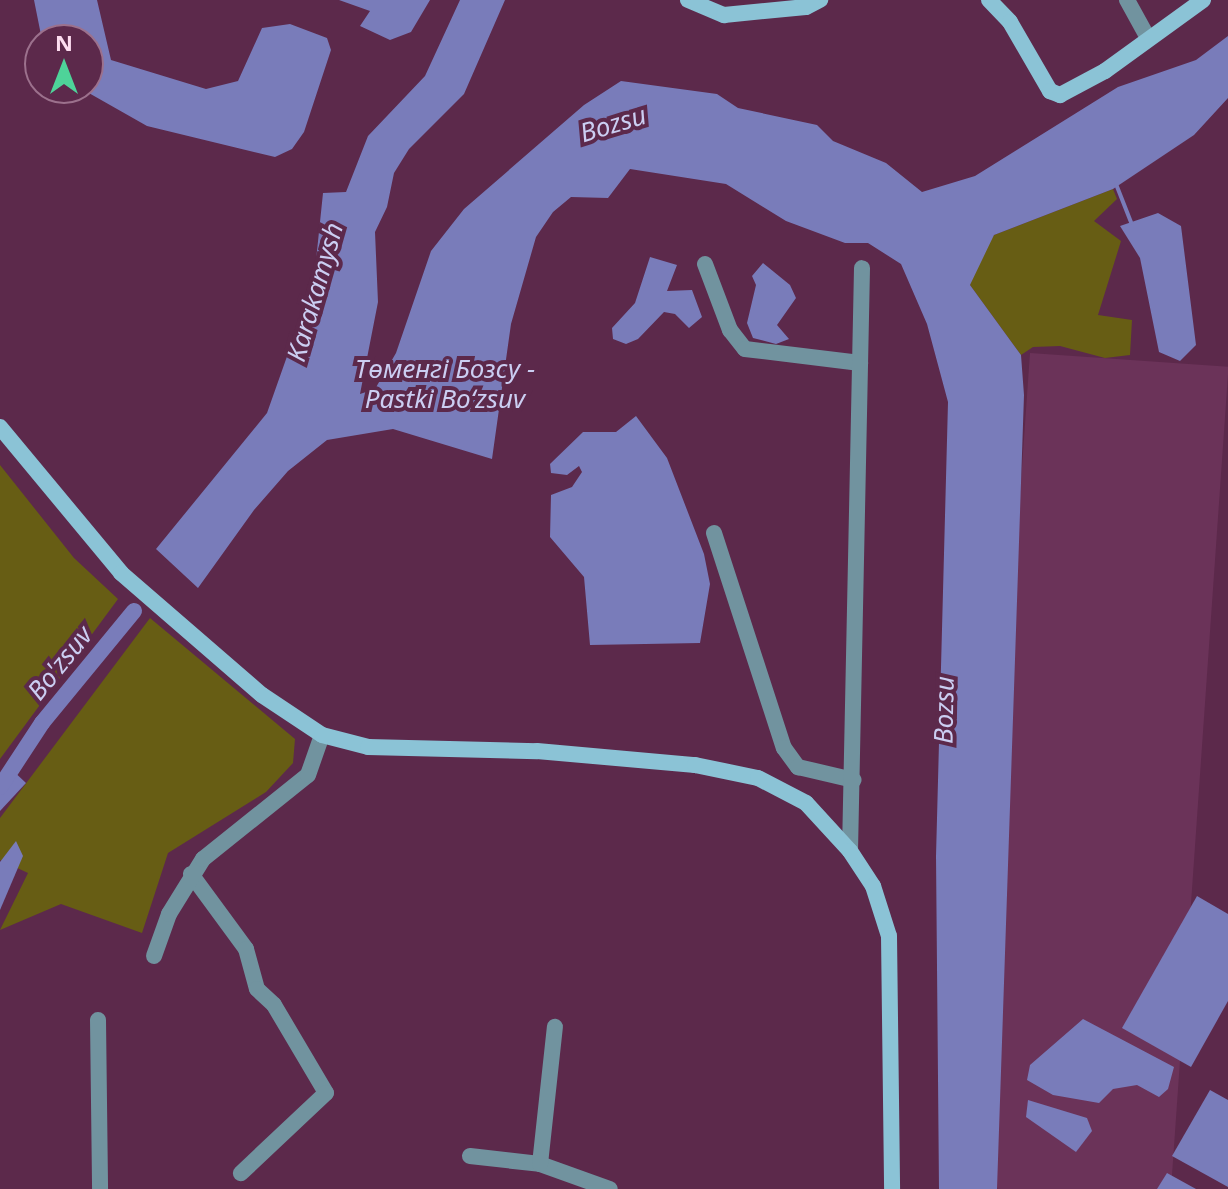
<!DOCTYPE html>
<meta charset="utf-8">
<style>
body{margin:0}
#map{position:relative;width:1228px;height:1189px;overflow:hidden;background:#5c294b;font-family:"Noto Sans",sans-serif}
div>[style]{position:absolute}
[style*='--x']{left:calc(var(--x)*1px);top:calc(var(--y)*1px);width:calc(var(--w)*1px);rotate:calc(var(--a)*1deg)}
.built>*{inset:0;background:#6b3359;transform-origin:0 0}
.green>*{inset:0;background:#675d14}
.water>*{inset:0;background:#797cba}
.stream>*{height:4px;margin:-2px;padding:0 2px;transform-origin:2px;border-radius:2px;background:#797cba}
.canal>*{height:16px;margin:-8px;padding:0 8px;transform-origin:8px;border-radius:8px;background:#797cba}
.street>*{height:16px;margin:-8px;padding:0 8px;transform-origin:8px;border-radius:8px;background:#71939f}
.secondary>*{height:16px;margin:-8px;padding:0 8px;transform-origin:8px;border-radius:8px;background:#8bc3d6}
span{translate:-50% -50%;white-space:nowrap;text-align:center;line-height:1.15;-webkit-text-stroke:8px #5c294b;paint-order:stroke}
.water-label{font-size:26px;color:#cbcef2;font-style:italic}
.north{position:absolute;left:24px;top:24px;width:80px;height:80px;box-sizing:border-box;background:#5c294b;border:2px solid #9c718d;border-radius:50%;rotate:0deg;font-size:22px;font-weight:700;line-height:32px;text-align:center;color:#fdddf0}
.north::after{content:'';display:block;margin:auto;width:28px;height:36px;background:#4ed399;clip-path:polygon(50% 0,100% 100%,50% 72%,0 100%)}
</style>
<div id="map">
<div class="built">
<i style="left:1030px;top:353px;width:199px;height:836px;rotate:4deg"></i>
</div>
<div class="green">
<i style="clip-path:polygon(1113px 189px,1117px 199px,1094px 221px,1121px 241px,1098px 315px,1132px 320px,1130px 355px,1105px 358px,1060px 346px,1033px 347px,1021px 355px,970px 285px,977px 261px,994px 235px)"></i>
<i style="clip-path:polygon(0 465px,74px 558px,118px 599px,0 759px)"></i>
<i style="clip-path:polygon(150px 618px,295px 739px,293px 763px,266px 792px,168px 853px,142px 933px,61px 904px,0 930px,28px 873px,0 860px,0 818px)"></i>
</div>
<div class="water">
<i style="clip-path:polygon(34px 0,97px 0,111px 60px,206px 89px,238px 81px,262px 28px,290px 24px,327px 38px,331px 50px,304px 132px,292px 149px,275px 157px,147px 126px,80px 88px,88px 88px,88px 40px,42px 40px)"></i>
<i style="clip-path:polygon(339px 0,430px 0,411px 32px,390px 40px,360px 26px,370px 11px)"></i>
<i style="clip-path:polygon(460px 0,505px 0,464px 94px,409px 149px,394px 173px,387px 207px,375px 232px,378px 302px,360px 394px,375px 389px,396px 353px,431px 251px,464px 209px,584px 105px,621px 81px,717px 94px,738px 108px,817px 125px,833px 141px,886px 163px,922px 192px,975px 176px,1118px 87px,1196px 60px,1228px 36px,1228px 98px,1194px 135px,1113px 189px,994px 235px,970px 285px,1021px 355px,1024px 395px,997px 1189px,939px 1189px,936px 856px,948px 402px,927px 324px,901px 264px,868px 243px,845px 243px,786px 221px,726px 184px,630px 169px,608px 198px,571px 197px,553px 212px,536px 237px,511px 324px,492px 459px,393px 429px,327px 440px,288px 471px,254px 510px,198px 588px,156px 549px,267px 413px,314px 280px,323px 193px,346px 192px,368px 136px,425px 76px)"></i>
<i style="clip-path:polygon(1158px 213px,1181px 226px,1196px 345px,1180px 361px,1159px 352px,1140px 258px,1120px 226px)"></i>
<i style="clip-path:polygon(650px 257px,677px 265px,667px 291px,692px 290px,702px 317px,689px 328px,675px 314px,664px 312px,638px 339px,626px 344px,613px 339px,612px 328px,635px 303px)"></i>
<i style="clip-path:polygon(763px 263px,790px 285px,796px 298px,777px 325px,789px 339px,776px 344px,753px 338px,747px 323px,756px 285px,752px 276px)"></i>
<i style="clip-path:polygon(636px 416px,667px 458px,704px 554px,710px 584px,700px 643px,590px 645px,584px 577px,550px 537px,551px 495px,572px 487px,582px 472px,579px 466px,567px 475px,551px 473px,550px 464px,583px 432px,616px 432px)"></i>
<i style="clip-path:polygon(9px 767px,26px 783px,0 811px,0 779px)"></i>
<i style="clip-path:polygon(16px 841px,23px 856px,0 910px,0 862px)"></i>
<i style="clip-path:polygon(1197px 896px,1228px 914px,1228px 1001px,1191px 1067px,1122px 1028px)"></i>
<i style="clip-path:polygon(1083px 1019px,1174px 1067px,1168px 1089px,1159px 1097px,1137px 1085px,1113px 1089px,1099px 1103px,1053px 1095px,1027px 1080px,1030px 1065px)"></i>
<i style="clip-path:polygon(1210px 1090px,1228px 1100px,1228px 1187px,1172px 1156px)"></i>
<i style="clip-path:polygon(1028px 1100px,1087px 1118px,1092px 1131px,1076px 1152px,1026px 1117px)"></i>
<i style="clip-path:polygon(1167px 1173px,1196px 1189px,1157px 1189px)"></i>
</div>
<div class="stream">
<i style="--x:1116;--y:184;--w:41;--a:68.5"></i>
</div>
<div class="canal">
<i style="--x:0;--y:787;--w:77;--a:-56.7"></i>
<i style="--x:42;--y:723;--w:145;--a:-50.6"></i>
</div>
<div class="street">
<i style="--x:1127;--y:0;--w:43;--a:61.1"></i>
<i style="--x:705;--y:264;--w:71;--a:69.3"></i>
<i style="--x:730;--y:330;--w:24;--a:52"></i>
<i style="--x:745;--y:349;--w:116;--a:6.9"></i>
<i style="--x:714;--y:533;--w:226;--a:72"></i>
<i style="--x:784;--y:748;--w:24;--a:54"></i>
<i style="--x:798;--y:767;--w:57;--a:13.1"></i>
<i style="--x:850;--y:851;--w:583;--a:-88.82"></i>
<i style="--x:191;--y:874;--w:93;--a:53.7"></i>
<i style="--x:246;--y:949;--w:41;--a:74.6"></i>
<i style="--x:257;--y:989;--w:23;--a:43"></i>
<i style="--x:274;--y:1005;--w:102;--a:59.4"></i>
<i style="--x:326;--y:1093;--w:117;--a:136.7"></i>
<i style="--x:154;--y:956;--w:45;--a:-70.3"></i>
<i style="--x:169;--y:914;--w:65;--a:-58.3"></i>
<i style="--x:203;--y:859;--w:134;--a:-38.7"></i>
<i style="--x:308;--y:775;--w:42;--a:-70.7"></i>
<i style="--x:98;--y:1020;--w:169;--a:89.3"></i>
<i style="--x:470;--y:1156;--w:70;--a:6.5"></i>
<i style="--x:540;--y:1164;--w:74;--a:19.7"></i>
<i style="--x:540;--y:1164;--w:138;--a:-83.8"></i>
</div>
<div class="secondary">
<i style="--x:688;--y:0;--w:39;--a:23"></i>
<i style="--x:724;--y:15;--w:82;--a:-5.6"></i>
<i style="--x:806;--y:7;--w:16;--a:-27"></i>
<i style="--x:989;--y:0;--w:30;--a:46"></i>
<i style="--x:1010;--y:22;--w:80;--a:59.9"></i>
<i style="--x:1050;--y:91;--w:11;--a:22"></i>
<i style="--x:1060;--y:95;--w:51;--a:-28.1"></i>
<i style="--x:1105;--y:71;--w:121;--a:-35.9"></i>
<i style="--x:0;--y:427;--w:190;--a:50.3"></i>
<i style="--x:121;--y:573;--w:186;--a:40.9"></i>
<i style="--x:262;--y:695;--w:72;--a:33.7"></i>
<i style="--x:322;--y:735;--w:48;--a:14.6"></i>
<i style="--x:368;--y:747;--w:169;--a:1.4"></i>
<i style="--x:537;--y:751;--w:159;--a:5.1"></i>
<i style="--x:695;--y:765;--w:64;--a:11.7"></i>
<i style="--x:758;--y:778;--w:54;--a:27.5"></i>
<i style="--x:806;--y:803;--w:65;--a:47.5"></i>
<i style="--x:850;--y:851;--w:42;--a:56.7"></i>
<i style="--x:873;--y:886;--w:52;--a:72.3"></i>
<i style="--x:889;--y:936;--w:253;--a:89.3"></i>
</div>
<div class="water-label">
<span style="left:613px;top:124px;rotate:-17deg">Bozsu</span>
<span style="left:315px;top:292px;rotate:-74deg">Karakamysh</span>
<span style="left:445px;top:384px">Төменгі Бозсу -<br>Pastki Boʻzsuv</span>
<span style="left:60px;top:663px;rotate:-51deg">Bo'zsuv</span>
<span style="left:944px;top:710px;rotate:-89deg">Bozsu</span>
</div>
<div class="north">N</div>
</div>
